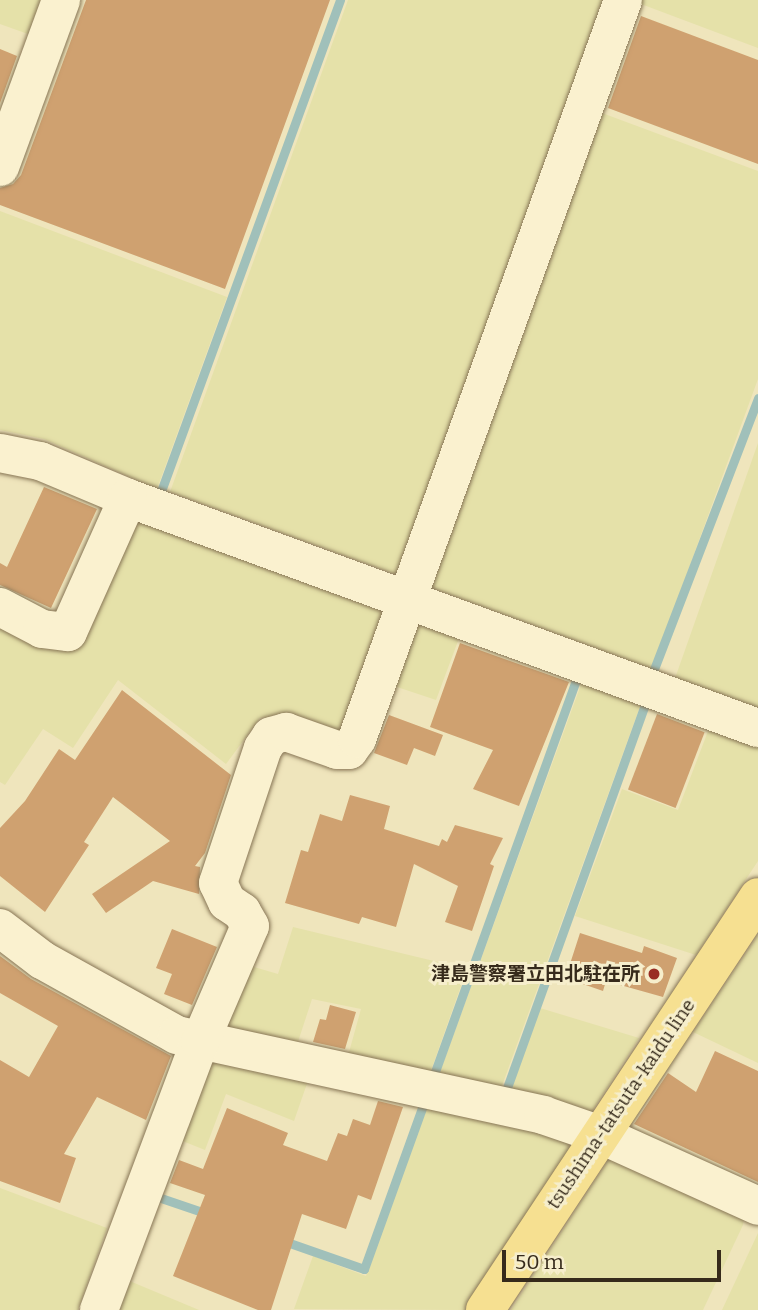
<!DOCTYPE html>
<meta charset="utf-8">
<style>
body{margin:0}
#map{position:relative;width:758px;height:1310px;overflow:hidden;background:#efe5bc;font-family:Bitter,"Noto Sans JP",serif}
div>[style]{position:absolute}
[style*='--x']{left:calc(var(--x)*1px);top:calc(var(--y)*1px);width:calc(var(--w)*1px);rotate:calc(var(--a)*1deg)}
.farmland>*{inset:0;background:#e5e1a9;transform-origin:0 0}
.stream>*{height:9px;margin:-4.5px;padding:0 4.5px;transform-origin:4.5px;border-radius:4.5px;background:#a0c0ba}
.building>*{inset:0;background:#cfa170;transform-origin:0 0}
.roads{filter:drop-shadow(0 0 2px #877555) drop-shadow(0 0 2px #877555)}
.minor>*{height:38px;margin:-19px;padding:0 19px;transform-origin:19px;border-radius:19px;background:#faf1cf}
.major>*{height:38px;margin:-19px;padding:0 19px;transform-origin:19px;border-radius:19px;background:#f6e091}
.dots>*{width:19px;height:19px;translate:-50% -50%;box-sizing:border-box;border:4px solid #f6eecc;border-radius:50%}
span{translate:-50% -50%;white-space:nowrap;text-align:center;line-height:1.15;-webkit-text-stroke:6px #f6eecc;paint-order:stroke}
.poi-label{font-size:19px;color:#362a1b;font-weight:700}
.right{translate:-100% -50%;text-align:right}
.street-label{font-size:19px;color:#362a1b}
.scale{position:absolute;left:502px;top:1250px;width:219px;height:32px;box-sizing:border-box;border:4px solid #362a1b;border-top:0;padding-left:9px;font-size:21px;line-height:24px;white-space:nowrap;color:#362a1b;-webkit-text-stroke:5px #f6eecc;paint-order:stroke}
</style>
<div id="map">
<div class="farmland">
<i style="clip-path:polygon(0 0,53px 0,39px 38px,0 24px)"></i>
<i style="clip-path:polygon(348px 0,615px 0,403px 577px,170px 492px)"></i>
<i style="clip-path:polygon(758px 0,758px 48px,633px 1px,634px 0)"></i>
<i style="clip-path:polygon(594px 110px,758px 171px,758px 379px,652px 669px,421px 584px)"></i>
<i style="clip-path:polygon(0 211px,227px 297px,157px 489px,44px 439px,0 430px)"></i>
<i style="clip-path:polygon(758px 443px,758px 714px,673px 684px)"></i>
<i style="clip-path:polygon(139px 515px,388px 606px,339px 737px,272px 717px,260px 718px,226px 764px,118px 680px,73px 748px,43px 729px,5px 785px,0 782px,0 616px,37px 634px)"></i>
<i style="clip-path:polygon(418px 619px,461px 633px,436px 700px,385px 683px)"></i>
<i style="left:583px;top:679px;width:63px;height:427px;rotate:20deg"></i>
<i style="clip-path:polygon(710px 726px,758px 743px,758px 861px,696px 955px,575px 916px,622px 789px,678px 810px)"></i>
<i style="clip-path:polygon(293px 927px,467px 969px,428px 1079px,346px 1063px,361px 1009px,312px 999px,295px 1051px,225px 1037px,244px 964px,278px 974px)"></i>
<i style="clip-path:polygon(758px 935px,758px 1063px,693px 1032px)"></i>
<i style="clip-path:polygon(540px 1008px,639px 1038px,589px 1116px,506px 1097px)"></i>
<i style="clip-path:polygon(206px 1055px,310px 1075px,294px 1121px,226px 1094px,205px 1150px,180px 1140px)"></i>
<i style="clip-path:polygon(430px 1097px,563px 1135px,570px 1148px,465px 1310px,294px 1309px,313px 1256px,366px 1276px)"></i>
<i style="clip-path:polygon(616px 1148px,744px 1212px,743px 1225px,703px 1310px,511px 1310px)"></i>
<i style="clip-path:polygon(0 1188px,107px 1228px,78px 1310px,0 1310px)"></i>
<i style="clip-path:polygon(758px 1233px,758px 1310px,722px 1310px)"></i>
<i style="clip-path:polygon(120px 1277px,199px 1310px,108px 1310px)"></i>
</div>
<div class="stream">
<i style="--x:160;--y:494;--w:526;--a:-69.98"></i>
<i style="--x:651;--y:677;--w:299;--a:-69"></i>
<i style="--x:432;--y:1080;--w:428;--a:-70.2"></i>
<i style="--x:504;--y:1096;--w:416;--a:-70.2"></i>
<i style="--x:155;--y:1196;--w:56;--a:18.8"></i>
<i style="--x:281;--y:1240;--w:88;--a:19.3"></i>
<i style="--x:364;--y:1269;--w:180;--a:-70.2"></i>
</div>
<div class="building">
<i style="clip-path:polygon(86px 0,330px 0,225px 289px,0 205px,0 188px,13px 184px,21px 175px)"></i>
<i style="clip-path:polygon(641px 16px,758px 60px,758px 164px,608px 108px)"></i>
<i style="clip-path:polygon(0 49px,17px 56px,0 103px)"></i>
<i style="clip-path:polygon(44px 487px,97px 509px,51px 608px,0 585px,0 563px,7px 567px)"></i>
<i style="clip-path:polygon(460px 643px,569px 682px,519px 806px,473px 789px,493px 750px,430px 727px)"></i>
<i style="clip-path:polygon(122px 690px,231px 775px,205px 853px,195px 866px,200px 867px,199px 894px,153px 881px,106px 913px,92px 894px,170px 841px,113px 797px,84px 842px,89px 845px,45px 912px,0 876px,0 828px,25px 801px,59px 749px,75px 760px)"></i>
<i style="left:657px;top:714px;width:51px;height:81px;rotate:21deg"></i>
<i style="clip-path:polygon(389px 715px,443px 735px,435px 756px,414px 748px,407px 765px,374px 753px)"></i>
<i style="clip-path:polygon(350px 795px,390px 806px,384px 829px,439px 846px,442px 839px,447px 842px,455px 825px,503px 838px,490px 864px,494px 866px,472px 931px,445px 922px,458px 886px,414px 864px,396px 927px,362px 917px,359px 924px,285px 903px,301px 850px,308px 852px,320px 814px,342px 821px)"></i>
<i style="clip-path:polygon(172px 929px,217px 947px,192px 1005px,164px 994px,172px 974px,156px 968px)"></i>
<i style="clip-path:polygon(580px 933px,642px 953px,644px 946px,677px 958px,663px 997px,606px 981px,603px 991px,577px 982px,581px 972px,569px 967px)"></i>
<i style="clip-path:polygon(0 956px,31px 979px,171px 1056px,146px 1120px,97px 1097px,64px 1154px,76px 1158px,60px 1203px,0 1181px,0 1060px,29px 1077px,58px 1026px,0 993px)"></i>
<i style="clip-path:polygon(330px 1005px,356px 1012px,345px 1049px,313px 1042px,320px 1019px,326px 1020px)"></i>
<i style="clip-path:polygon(715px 1051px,758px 1071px,758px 1182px,634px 1124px,668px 1073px,696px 1092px)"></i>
<i style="clip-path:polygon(378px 1101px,403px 1107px,371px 1200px,358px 1195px,346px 1229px,302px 1214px,271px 1310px,258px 1310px,173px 1276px,205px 1195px,170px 1183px,179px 1160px,203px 1169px,227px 1108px,288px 1133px,283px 1145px,327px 1161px,338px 1133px,347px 1136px,353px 1119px,370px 1125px)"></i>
</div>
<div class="roads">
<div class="minor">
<i style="--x:0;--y:167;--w:178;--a:-69.9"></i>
<i style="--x:0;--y:453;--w:41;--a:11.3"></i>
<i style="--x:40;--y:461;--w:95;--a:22.8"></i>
<i style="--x:128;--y:498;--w:671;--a:20.06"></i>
<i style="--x:0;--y:607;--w:47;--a:27.6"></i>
<i style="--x:42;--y:629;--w:26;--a:7"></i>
<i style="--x:68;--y:632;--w:147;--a:-65.9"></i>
<i style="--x:0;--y:928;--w:53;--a:37.3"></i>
<i style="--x:42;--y:960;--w:154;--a:29.1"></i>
<i style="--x:177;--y:1035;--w:375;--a:12.3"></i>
<i style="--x:543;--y:1115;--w:61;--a:19"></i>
<i style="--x:601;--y:1135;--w:172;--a:24.3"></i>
<i style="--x:99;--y:1310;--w:286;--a:-69.4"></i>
<i style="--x:200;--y:1042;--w:126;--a:-66.7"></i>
<i style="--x:250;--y:926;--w:16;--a:-120"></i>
<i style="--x:242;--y:912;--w:18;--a:-146"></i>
<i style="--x:227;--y:902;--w:21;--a:-115"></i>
<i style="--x:218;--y:883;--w:142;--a:-71.6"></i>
<i style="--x:263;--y:748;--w:14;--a:-56"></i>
<i style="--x:271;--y:736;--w:16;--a:-15"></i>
<i style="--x:286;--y:732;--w:54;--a:19.4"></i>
<i style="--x:337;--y:750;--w:12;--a:0"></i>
<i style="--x:349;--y:750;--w:14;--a:-54"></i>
<i style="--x:357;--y:739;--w:785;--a:-70.2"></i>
</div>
<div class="major">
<i style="--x:485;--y:1310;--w:495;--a:-56.5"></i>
</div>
</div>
<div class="dots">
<i style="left:654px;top:974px;background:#992d23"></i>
</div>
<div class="poi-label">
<span class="right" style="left:640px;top:974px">津島警察署立田北駐在所</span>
</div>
<div class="street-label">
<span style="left:621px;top:1104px;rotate:-56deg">tsushima-tatsuta-kaidu line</span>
</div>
<div class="scale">50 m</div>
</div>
